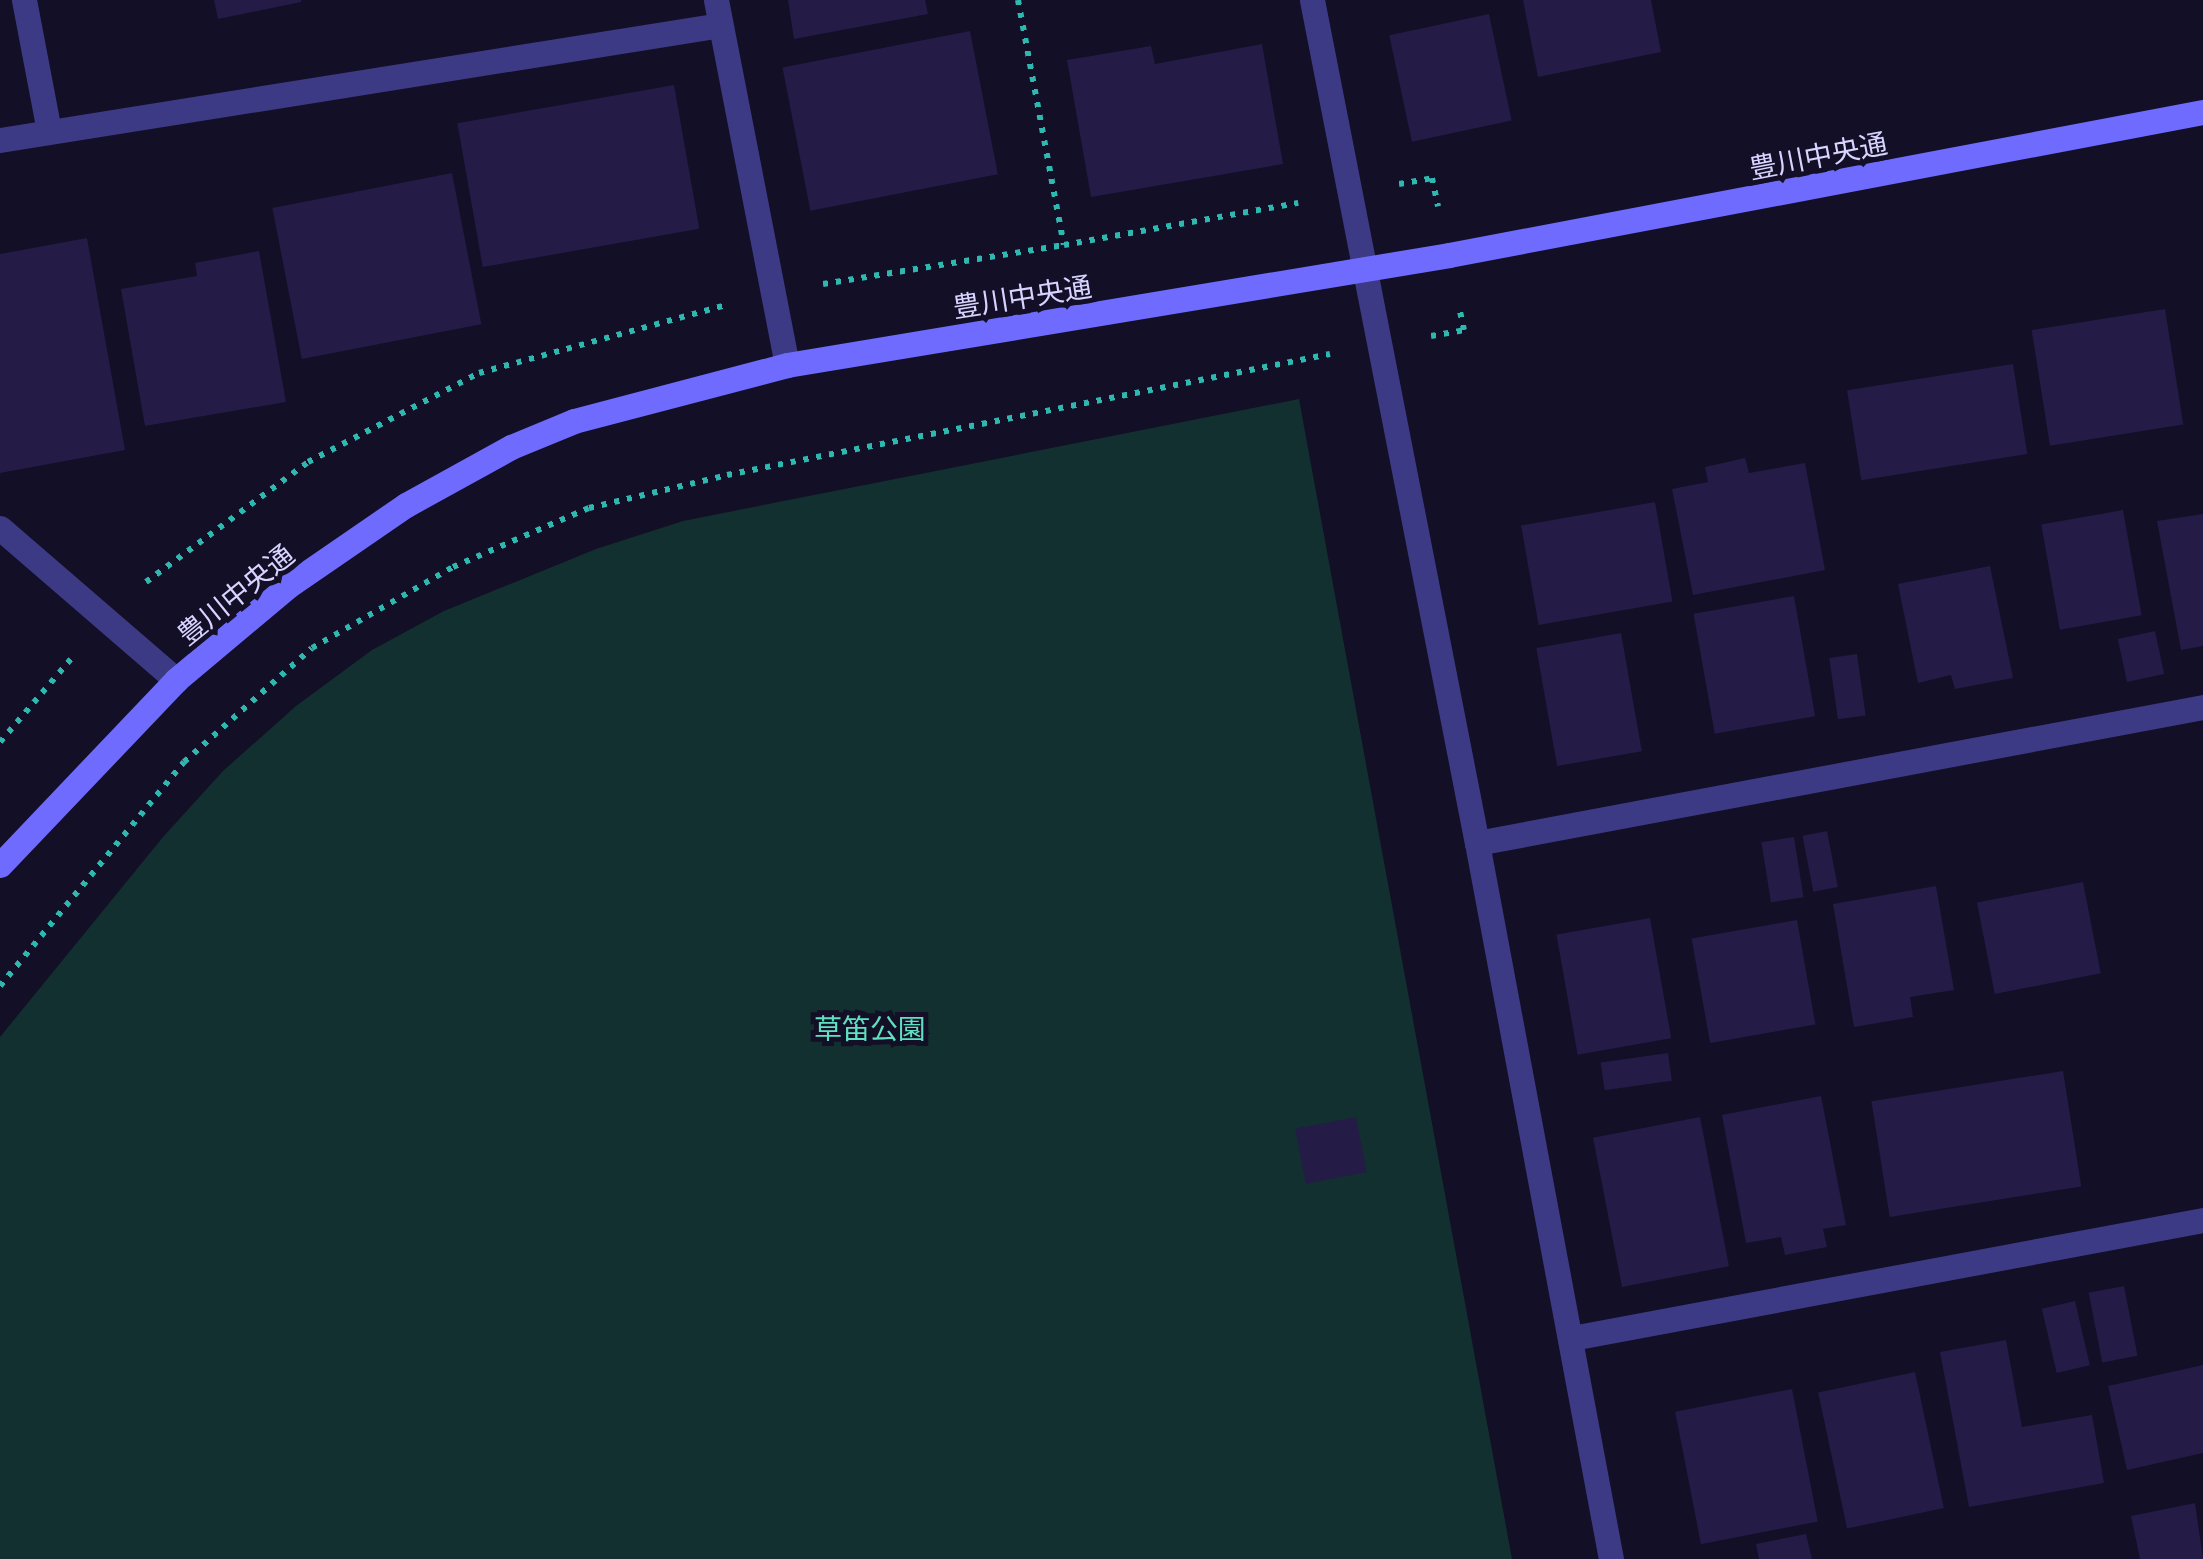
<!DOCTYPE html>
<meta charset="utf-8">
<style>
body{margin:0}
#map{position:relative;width:2203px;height:1559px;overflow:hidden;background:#130f26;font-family:Barlow,"Noto Sans JP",sans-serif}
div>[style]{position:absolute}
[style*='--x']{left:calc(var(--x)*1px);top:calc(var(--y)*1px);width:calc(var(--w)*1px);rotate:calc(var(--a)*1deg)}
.green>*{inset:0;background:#12302f}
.building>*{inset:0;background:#241b47;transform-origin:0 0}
.path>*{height:6px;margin-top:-3px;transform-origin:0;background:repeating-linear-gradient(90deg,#2fb8b0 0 5px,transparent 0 13px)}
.lane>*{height:25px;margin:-12.5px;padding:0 12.5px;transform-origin:12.5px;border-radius:12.5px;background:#3d3a85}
.street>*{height:25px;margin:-12.5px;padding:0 12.5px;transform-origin:12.5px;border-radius:12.5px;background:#3d3a85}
.secondary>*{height:25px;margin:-12.5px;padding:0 12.5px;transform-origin:12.5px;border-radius:12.5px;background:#6f6bff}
span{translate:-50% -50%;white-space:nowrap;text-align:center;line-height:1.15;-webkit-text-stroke:10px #130f26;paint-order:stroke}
.street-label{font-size:28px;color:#d9d4ff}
.park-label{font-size:28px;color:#5fe0c0}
</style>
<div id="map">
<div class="green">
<i style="clip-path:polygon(1299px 399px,1512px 1559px,0 1559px,0 1037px,163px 837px,223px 771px,296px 706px,372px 650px,444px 611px,596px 549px,683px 521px)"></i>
</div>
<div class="building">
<i style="clip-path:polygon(214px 0,301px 0,301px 2px,218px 19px)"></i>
<i style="clip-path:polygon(788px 0,925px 0,928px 14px,794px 39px)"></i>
<i style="clip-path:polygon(1523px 0,1651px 0,1661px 52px,1538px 77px)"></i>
<i style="left:1489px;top:14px;width:109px;height:102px;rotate:78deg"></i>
<i style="left:970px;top:31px;width:146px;height:191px;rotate:79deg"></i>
<i style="clip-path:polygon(1262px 44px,1283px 164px,1091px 197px,1067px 60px,1151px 46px,1155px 64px)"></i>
<i style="left:674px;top:85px;width:146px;height:220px;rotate:80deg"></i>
<i style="left:452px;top:173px;width:154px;height:183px;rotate:79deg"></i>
<i style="clip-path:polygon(87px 238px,125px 450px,0 473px,0 254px)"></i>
<i style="clip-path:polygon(259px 251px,286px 402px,145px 426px,121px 289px,197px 276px,195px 263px)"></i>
<i style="left:2165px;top:309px;width:117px;height:135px;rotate:81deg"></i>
<i style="left:2013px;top:364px;width:91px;height:168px;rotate:81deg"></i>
<i style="clip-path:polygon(1745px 458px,1749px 473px,1805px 463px,1825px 570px,1693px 595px,1672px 489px,1708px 482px,1705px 467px)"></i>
<i style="left:1655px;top:502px;width:101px;height:136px;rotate:80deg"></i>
<i style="left:2123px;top:510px;width:107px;height:83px;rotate:80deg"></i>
<i style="clip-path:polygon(2203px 514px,2203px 646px,2181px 650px,2157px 521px)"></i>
<i style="clip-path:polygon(1990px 566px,2013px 678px,1955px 689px,1951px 675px,1918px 683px,1898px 584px)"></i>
<i style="left:1794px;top:596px;width:122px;height:102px;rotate:80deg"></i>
<i style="left:2155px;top:631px;width:44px;height:38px;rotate:78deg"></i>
<i style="left:1621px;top:633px;width:120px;height:86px;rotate:80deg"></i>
<i style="left:1857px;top:654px;width:62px;height:28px;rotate:82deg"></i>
<i style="left:1827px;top:831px;width:57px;height:25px;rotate:79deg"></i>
<i style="left:1794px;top:837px;width:61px;height:33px;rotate:81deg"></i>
<i style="left:2083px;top:882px;width:93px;height:108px;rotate:79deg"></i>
<i style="clip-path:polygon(1936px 886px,1954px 990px,1910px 997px,1913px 1017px,1854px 1027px,1833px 904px)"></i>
<i style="left:1650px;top:918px;width:122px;height:95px;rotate:80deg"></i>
<i style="left:1797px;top:920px;width:106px;height:107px;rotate:80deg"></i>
<i style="left:1668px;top:1053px;width:28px;height:68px;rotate:82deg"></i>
<i style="left:2063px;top:1071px;width:117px;height:194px;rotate:81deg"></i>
<i style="clip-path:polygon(1821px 1096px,1846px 1225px,1823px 1229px,1827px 1247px,1785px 1255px,1781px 1237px,1746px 1243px,1722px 1115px)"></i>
<i style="left:1356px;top:1117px;width:56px;height:62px;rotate:79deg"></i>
<i style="left:1700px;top:1117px;width:152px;height:109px;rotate:79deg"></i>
<i style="left:2124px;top:1286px;width:71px;height:36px;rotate:79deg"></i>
<i style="left:2075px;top:1301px;width:66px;height:34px;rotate:77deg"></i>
<i style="clip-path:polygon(2006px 1340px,2022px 1427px,2092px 1415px,2104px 1483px,1969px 1507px,1940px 1352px)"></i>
<i style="clip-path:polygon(2203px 1365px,2203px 1453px,2127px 1470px,2108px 1386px)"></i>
<i style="left:1915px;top:1372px;width:139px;height:99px;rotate:78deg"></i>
<i style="left:1792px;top:1389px;width:135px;height:119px;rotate:79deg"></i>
<i style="clip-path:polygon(2195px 1503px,2203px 1559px,2140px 1559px,2131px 1516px)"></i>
<i style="clip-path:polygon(1806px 1534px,1812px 1559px,1759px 1559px,1756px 1544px)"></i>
</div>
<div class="path">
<i style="--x:1018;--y:0;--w:249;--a:79.4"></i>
<i style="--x:1064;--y:245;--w:238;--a:-10.2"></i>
<i style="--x:1399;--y:184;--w:34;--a:-10"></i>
<i style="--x:1432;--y:178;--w:29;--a:78"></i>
<i style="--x:823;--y:284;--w:244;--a:-9.2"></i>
<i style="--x:1431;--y:336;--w:34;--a:-10"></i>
<i style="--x:1464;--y:330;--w:25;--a:-102"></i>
<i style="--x:146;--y:582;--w:202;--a:-36.5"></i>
<i style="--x:308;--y:462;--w:193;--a:-27.5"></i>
<i style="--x:479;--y:373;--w:253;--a:-15.4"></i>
<i style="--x:0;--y:742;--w:109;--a:-49.5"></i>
<i style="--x:0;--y:986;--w:290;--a:-50.6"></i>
<i style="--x:184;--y:762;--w:171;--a:-41.7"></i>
<i style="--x:312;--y:648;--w:163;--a:-29.9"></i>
<i style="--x:453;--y:567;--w:148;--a:-23.5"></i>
<i style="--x:589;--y:508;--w:142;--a:-13.4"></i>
<i style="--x:727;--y:475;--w:615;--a:-11.35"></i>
</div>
<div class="lane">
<i style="--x:0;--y:528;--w:233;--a:40.8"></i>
</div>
<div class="street">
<i style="--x:24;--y:0;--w:133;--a:79.2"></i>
<i style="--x:716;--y:0;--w:372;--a:79"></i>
<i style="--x:1312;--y:0;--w:859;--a:78.93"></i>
<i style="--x:1477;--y:843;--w:728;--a:79.4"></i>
<i style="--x:0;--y:140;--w:729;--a:-9.07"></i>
<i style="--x:1477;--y:843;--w:739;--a:-10.61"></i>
<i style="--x:1572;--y:1338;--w:642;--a:-10.59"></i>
</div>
<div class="secondary">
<i style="--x:0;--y:865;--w:255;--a:-46.4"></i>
<i style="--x:176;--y:680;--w:146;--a:-40"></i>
<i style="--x:288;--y:586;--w:143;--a:-34.5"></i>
<i style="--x:406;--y:505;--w:120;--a:-28.9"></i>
<i style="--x:511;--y:447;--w:68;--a:-22.4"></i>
<i style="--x:574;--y:421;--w:220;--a:-14.7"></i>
<i style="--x:787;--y:365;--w:671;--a:-9.43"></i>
<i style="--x:1449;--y:255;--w:767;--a:-10.74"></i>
</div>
<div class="street-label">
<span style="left:1818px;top:155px;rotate:-11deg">豊川中央通</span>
<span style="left:1022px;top:296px;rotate:-9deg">豊川中央通</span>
<span style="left:235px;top:594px;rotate:-39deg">豊川中央通</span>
</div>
<div class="park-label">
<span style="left:870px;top:1028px">草笛公園</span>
</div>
</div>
